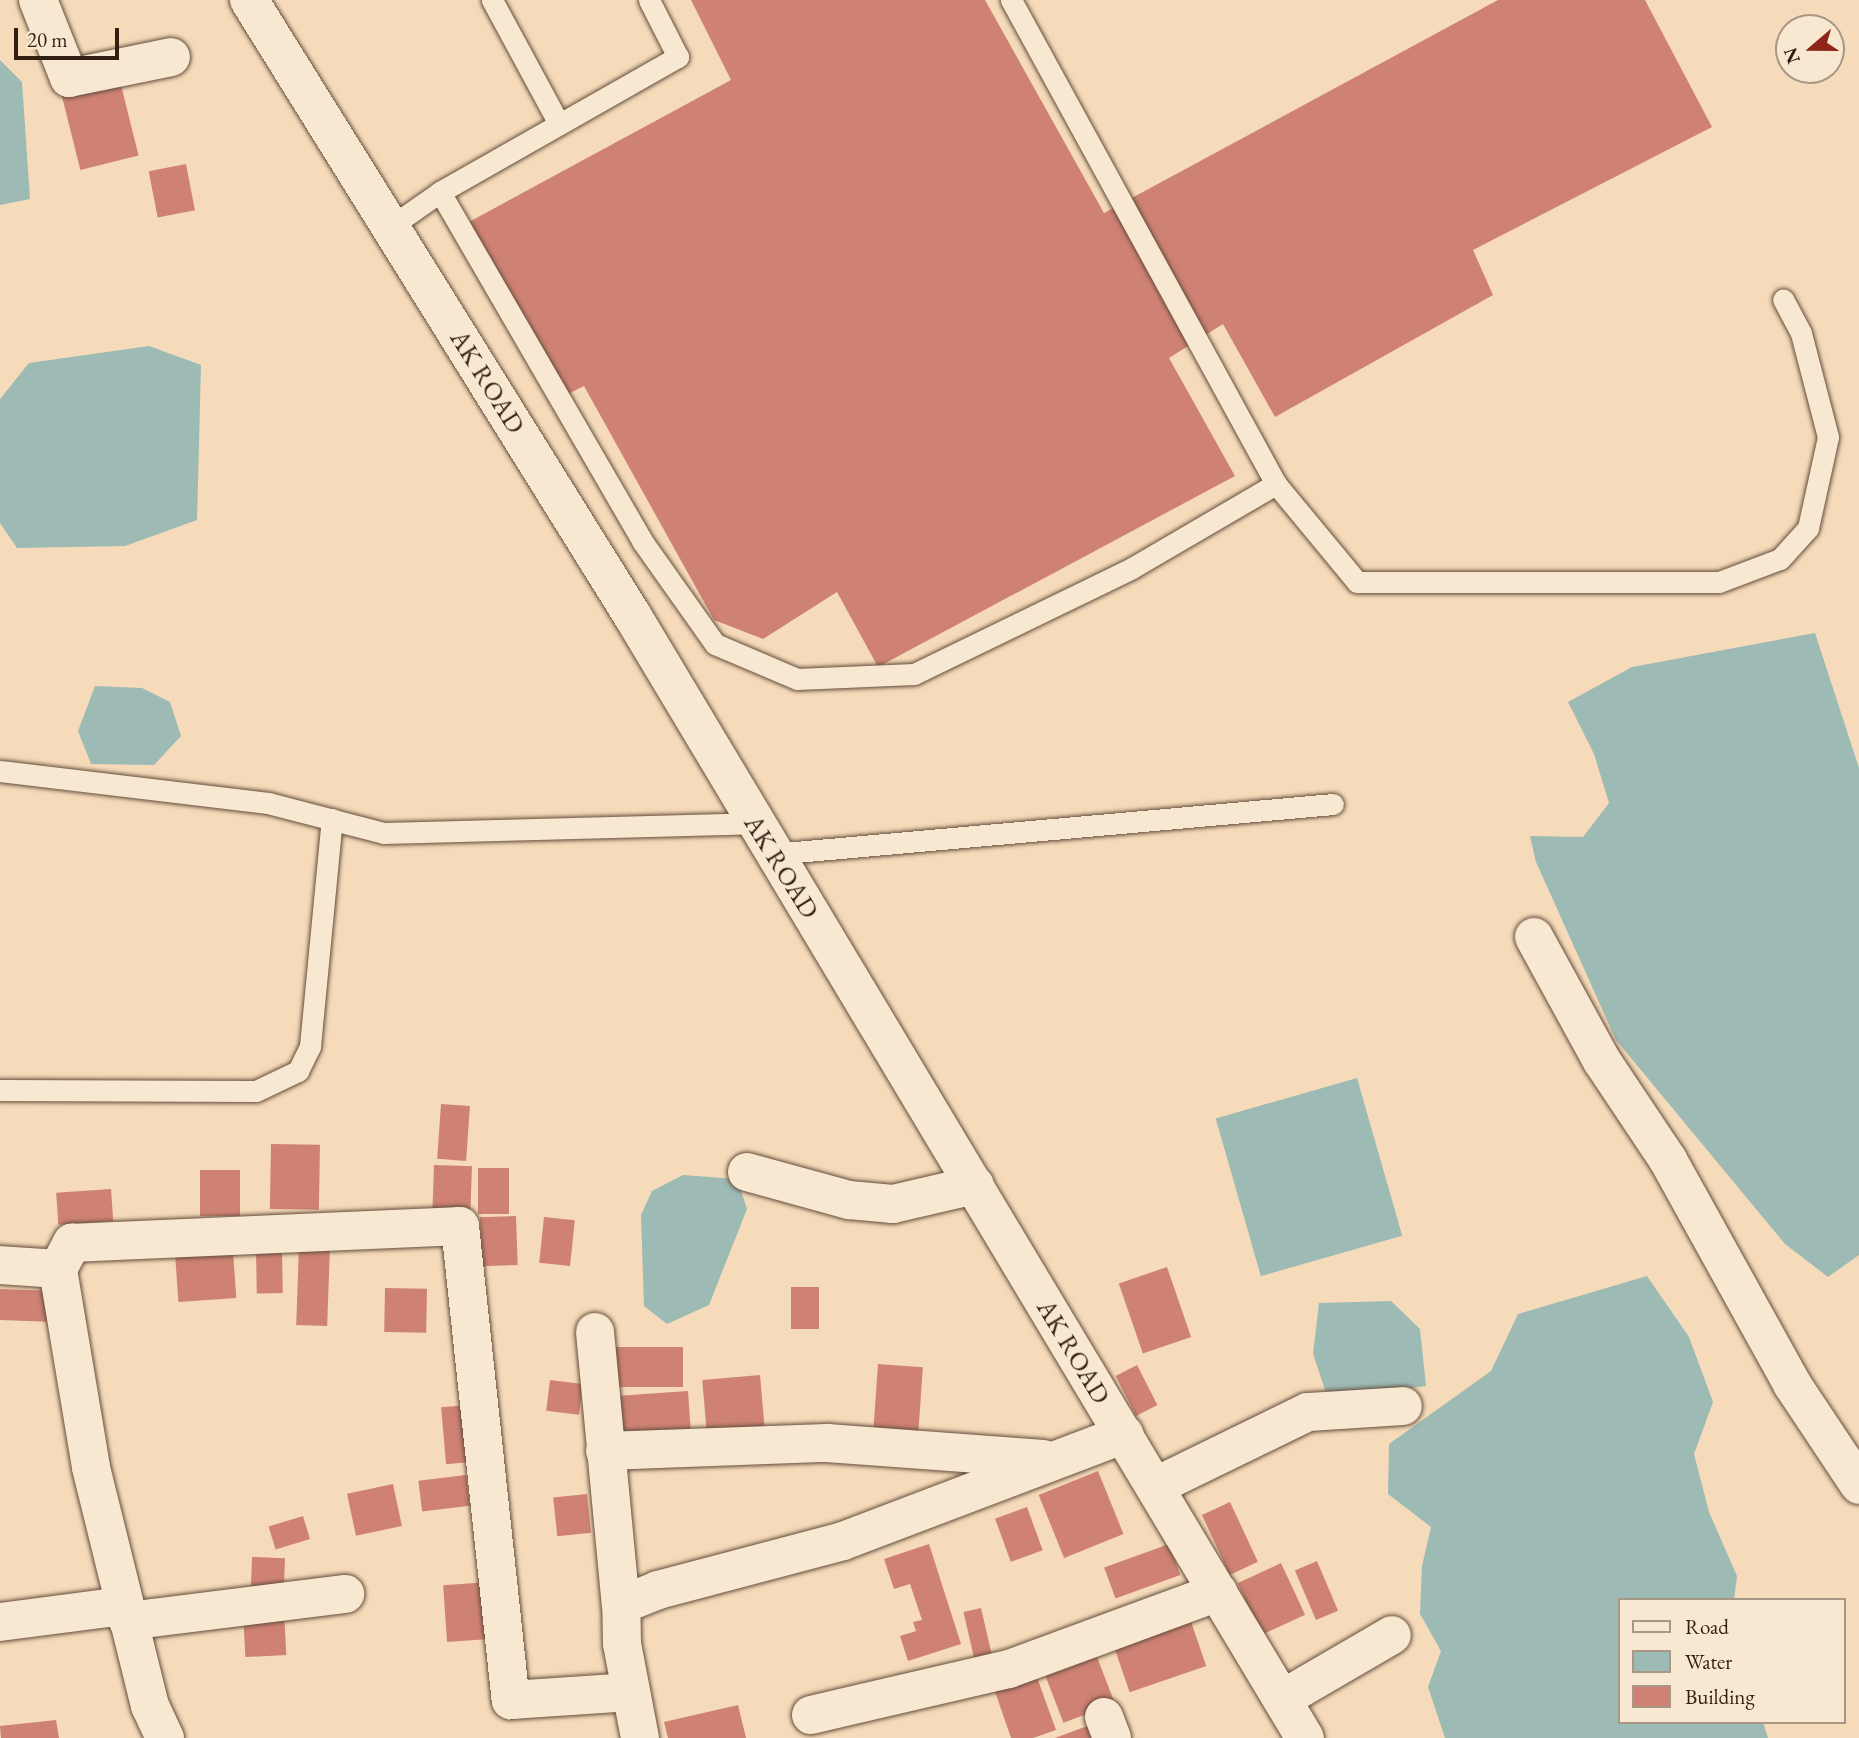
<!DOCTYPE html>
<style>
body{margin:0}
#map{position:relative;width:1859px;height:1738px;overflow:hidden;background:#f5dbb9;font-family:"EB Garamond",serif}
div>[style]{position:absolute}
[style*='--x']{left:calc(var(--x)*1px);top:calc(var(--y)*1px);width:calc(var(--w)*1px);rotate:calc(var(--a)*1deg)}
.water>*{inset:0;background:#9dbab5;transform-origin:0 0}
.building>*{inset:0;background:#cf8274;transform-origin:0 0}
.roads{filter:drop-shadow(0 0 2px #644d3c) drop-shadow(0 0 2px #644d3c)}
.lane>*{height:21px;margin:-10.5px;padding:0 10.5px;transform-origin:10.5px;border-radius:10.5px;background:#f8e8d2}
.street>*{height:38px;margin:-19px;padding:0 19px;transform-origin:19px;border-radius:19px;background:#f8e8d2}
span{translate:-50% -50%;white-space:nowrap;text-align:center;line-height:1.15;-webkit-text-stroke:5px #f8e8d2;paint-order:stroke}
.street-label{font-size:26px;color:#331e12}
.legend{position:absolute;left:1618px;top:1598px;width:228px;height:126px;box-sizing:border-box;background:#f8e8d2;border:2px solid #a99785;margin:0;padding:9px 12px;list-style:none;font-size:21px;color:#331e12}
.legend li{display:flex;align-items:center;gap:14px;height:35px}
.legend b{width:35px;border:2px solid #a99785}
.north{position:absolute;left:1775px;top:14px;width:70px;height:70px;box-sizing:border-box;background:#f8e8d2;border:2px solid #a99785;border-radius:50%;rotate:250deg;font-size:19px;font-weight:700;line-height:28px;text-align:center;color:#331e12}
.north::after{content:'';display:block;margin:auto;width:24px;height:32px;background:#8f2418;clip-path:polygon(50% 0,100% 100%,50% 72%,0 100%)}
.scale{position:absolute;left:14px;top:28px;width:105px;height:32px;box-sizing:border-box;border:4px solid #331e12;border-top:0;padding-left:9px;font-size:21px;line-height:24px;white-space:nowrap;color:#331e12;-webkit-text-stroke:5px #f8e8d2;paint-order:stroke}
</style>
<div id="map">
<div class="water">
<i style="clip-path:polygon(0 60px,22px 82px,30px 199px,0 205px)"></i>
<i style="clip-path:polygon(149px 346px,201px 365px,197px 520px,125px 546px,17px 548px,0 523px,0 399px,29px 363px)"></i>
<i style="clip-path:polygon(1815px 633px,1859px 768px,1859px 1255px,1828px 1277px,1785px 1244px,1616px 1040px,1536px 862px,1530px 836px,1583px 837px,1609px 803px,1594px 754px,1568px 702px,1632px 667px)"></i>
<i style="clip-path:polygon(95px 686px,142px 688px,170px 702px,181px 736px,154px 765px,91px 764px,78px 731px)"></i>
<i style="left:1357px;top:1078px;width:164px;height:147px;rotate:74deg"></i>
<i style="clip-path:polygon(683px 1175px,737px 1179px,747px 1209px,709px 1305px,667px 1324px,644px 1306px,641px 1215px,652px 1191px)"></i>
<i style="clip-path:polygon(1647px 1276px,1689px 1337px,1713px 1402px,1694px 1454px,1709px 1512px,1737px 1576px,1734px 1600px,1619px 1600px,1619px 1722px,1763px 1722px,1768px 1738px,1445px 1738px,1428px 1687px,1441px 1651px,1420px 1614px,1422px 1566px,1431px 1527px,1388px 1494px,1389px 1444px,1491px 1371px,1518px 1314px)"></i>
<i style="clip-path:polygon(1391px 1301px,1420px 1329px,1426px 1386px,1328px 1399px,1313px 1354px,1319px 1303px)"></i>
</div>
<div class="building">
<i style="clip-path:polygon(691px 0,985px 0,1104px 213px,1498px 0,1645px 0,1712px 127px,1473px 250px,1493px 295px,1275px 417px,1223px 324px,1169px 358px,1235px 476px,878px 667px,837px 592px,763px 639px,714px 620px,584px 386px,568px 394px,469px 222px,731px 80px)"></i>
<i style="left:118px;top:73px;width:85px;height:60px;rotate:76deg"></i>
<i style="left:186px;top:164px;width:47px;height:38px;rotate:79deg"></i>
<i style="left:441px;top:1104px;width:29px;height:55px;rotate:4deg"></i>
<i style="left:271px;top:1144px;width:49px;height:65px;rotate:1deg"></i>
<i style="left:434px;top:1165px;width:38px;height:52px;rotate:2deg"></i>
<i style="left:478px;top:1168px;width:31px;height:46px"></i>
<i style="left:200px;top:1170px;width:40px;height:46px"></i>
<i style="left:111px;top:1189px;width:32px;height:55px;rotate:86deg"></i>
<i style="left:516px;top:1216px;width:49px;height:36px;rotate:88deg"></i>
<i style="left:544px;top:1217px;width:31px;height:46px;rotate:6deg"></i>
<i style="left:299px;top:1245px;width:31px;height:80px;rotate:2deg"></i>
<i style="left:282px;top:1249px;width:44px;height:26px;rotate:89deg"></i>
<i style="left:233px;top:1251px;width:47px;height:58px;rotate:86deg"></i>
<i style="left:1167px;top:1267px;width:74px;height:51px;rotate:71deg"></i>
<i style="left:791px;top:1287px;width:28px;height:42px"></i>
<i style="left:385px;top:1288px;width:42px;height:44px;rotate:1deg"></i>
<i style="left:0;top:1289px;width:56px;height:31px;rotate:2deg"></i>
<i style="left:683px;top:1347px;width:40px;height:67px;rotate:90deg"></i>
<i style="left:878px;top:1364px;width:45px;height:75px;rotate:4deg"></i>
<i style="left:1137px;top:1365px;width:45px;height:24px;rotate:63deg"></i>
<i style="left:760px;top:1375px;width:60px;height:58px;rotate:85deg"></i>
<i style="left:550px;top:1380px;width:33px;height:31px;rotate:7deg"></i>
<i style="left:688px;top:1391px;width:42px;height:69px;rotate:86deg"></i>
<i style="left:468px;top:1405px;width:57px;height:27px;rotate:85deg"></i>
<i style="left:1098px;top:1471px;width:68px;height:64px;rotate:68deg"></i>
<i style="left:466px;top:1475px;width:31px;height:48px;rotate:83deg"></i>
<i style="left:393px;top:1484px;width:43px;height:47px;rotate:78deg"></i>
<i style="left:587px;top:1494px;width:39px;height:34px;rotate:84deg"></i>
<i style="left:1230px;top:1502px;width:66px;height:31px;rotate:65deg"></i>
<i style="left:1027px;top:1507px;width:46px;height:34px;rotate:70deg"></i>
<i style="left:303px;top:1516px;width:24px;height:36px;rotate:73deg"></i>
<i style="clip-path:polygon(929px 1544px,961px 1644px,908px 1661px,900px 1636px,916px 1631px,913px 1622px,922px 1620px,910px 1584px,894px 1589px,884px 1559px)"></i>
<i style="left:1169px;top:1544px;width:33px;height:69px;rotate:70deg"></i>
<i style="left:252px;top:1557px;width:33px;height:39px;rotate:2deg"></i>
<i style="left:1317px;top:1561px;width:54px;height:24px;rotate:67deg"></i>
<i style="left:1281px;top:1563px;width:57px;height:48px;rotate:65deg"></i>
<i style="left:489px;top:1582px;width:57px;height:46px;rotate:86deg"></i>
<i style="left:981px;top:1608px;width:55px;height:18px;rotate:77deg"></i>
<i style="left:284px;top:1611px;width:44px;height:41px;rotate:87deg"></i>
<i style="left:1188px;top:1613px;width:56px;height:81px;rotate:71deg"></i>
<i style="left:1094px;top:1649px;width:58px;height:55px;rotate:69deg"></i>
<i style="clip-path:polygon(1034px 1669px,1056px 1730px,1033px 1738px,1011px 1738px,992px 1683px)"></i>
<i style="clip-path:polygon(738px 1705px,746px 1738px,668px 1738px,664px 1722px)"></i>
<i style="clip-path:polygon(56px 1720px,59px 1738px,1px 1738px,0 1726px)"></i>
<i style="clip-path:polygon(1101px 1721px,1108px 1738px,1055px 1738px)"></i>
</div>
<div class="roads">
<div class="lane">
<i style="--x:492;--y:0;--w:141;--a:61.6"></i>
<i style="--x:440;--y:192;--w:274;--a:-29.6"></i>
<i style="--x:678;--y:57;--w:64;--a:-117"></i>
<i style="--x:390;--y:227;--w:61;--a:-35"></i>
<i style="--x:440;--y:192;--w:403;--a:59.9"></i>
<i style="--x:642;--y:541;--w:126;--a:54.7"></i>
<i style="--x:715;--y:644;--w:89;--a:23.1"></i>
<i style="--x:797;--y:679;--w:117;--a:-2.4"></i>
<i style="--x:914;--y:674;--w:242;--a:-25.9"></i>
<i style="--x:1132;--y:568;--w:167;--a:-30.3"></i>
<i style="--x:1276;--y:484;--w:552;--a:-118.7"></i>
<i style="--x:1276;--y:484;--w:127;--a:50.4"></i>
<i style="--x:1357;--y:582;--w:362;--a:0"></i>
<i style="--x:1719;--y:582;--w:65;--a:-20.7"></i>
<i style="--x:1780;--y:559;--w:42;--a:-47.9"></i>
<i style="--x:1808;--y:528;--w:93;--a:-77.6"></i>
<i style="--x:1828;--y:437;--w:107;--a:-104.6"></i>
<i style="--x:1801;--y:333;--w:38;--a:-118"></i>
<i style="--x:0;--y:771;--w:270;--a:6.8"></i>
<i style="--x:268;--y:803;--w:120;--a:14.5"></i>
<i style="--x:384;--y:833;--w:370;--a:-1.5"></i>
<i style="--x:773;--y:854;--w:562;--a:-5.1"></i>
<i style="--x:0;--y:1090;--w:256;--a:0.2"></i>
<i style="--x:256;--y:1091;--w:47;--a:-25.5"></i>
<i style="--x:298;--y:1071;--w:28;--a:-64"></i>
<i style="--x:310;--y:1046;--w:228;--a:-84.5"></i>
</div>
<div class="street">
<i style="--x:38;--y:0;--w:84;--a:68.3"></i>
<i style="--x:69;--y:78;--w:104;--a:-11.6"></i>
<i style="--x:249;--y:0;--w:725;--a:58.09"></i>
<i style="--x:632;--y:615;--w:1309;--a:59.07"></i>
<i style="--x:1534;--y:937;--w:141;--a:61.3"></i>
<i style="--x:1602;--y:1061;--w:119;--a:56.3"></i>
<i style="--x:1668;--y:1160;--w:256;--a:61"></i>
<i style="--x:1792;--y:1384;--w:121;--a:56.4"></i>
<i style="--x:747;--y:1172;--w:106;--a:15.4"></i>
<i style="--x:849;--y:1200;--w:44;--a:5.2"></i>
<i style="--x:893;--y:1204;--w:84;--a:-13"></i>
<i style="--x:0;--y:1265;--w:58;--a:3.9"></i>
<i style="--x:595;--y:1332;--w:274;--a:84.6"></i>
<i style="--x:605;--y:1451;--w:222;--a:-2.1"></i>
<i style="--x:827;--y:1443;--w:217;--a:4.2"></i>
<i style="--x:1156;--y:1486;--w:169;--a:-26"></i>
<i style="--x:1308;--y:1412;--w:95;--a:-3.6"></i>
<i style="--x:128;--y:1621;--w:219;--a:-7.1"></i>
<i style="--x:0;--y:1622;--w:125;--a:-7.4"></i>
<i style="--x:1282;--y:1699;--w:127;--a:-30.2"></i>
<i style="--x:811;--y:1715;--w:203;--a:-13.1"></i>
<i style="--x:1009;--y:1669;--w:223;--a:-20.2"></i>
<i style="--x:1104;--y:1717;--w:22;--a:69"></i>
<i style="--x:165;--y:1738;--w:35;--a:-115"></i>
<i style="--x:150;--y:1706;--w:246;--a:-103.9"></i>
<i style="--x:91;--y:1467;--w:201;--a:-99.5"></i>
<i style="--x:58;--y:1269;--w:30;--a:-62"></i>
<i style="--x:72;--y:1243;--w:388;--a:-2.5"></i>
<i style="--x:460;--y:1226;--w:477;--a:83.9"></i>
<i style="--x:511;--y:1700;--w:120;--a:-3.8"></i>
<i style="--x:640;--y:1738;--w:96;--a:-100.8"></i>
<i style="--x:622;--y:1644;--w:39;--a:-91"></i>
<i style="--x:621;--y:1605;--w:40;--a:-22"></i>
<i style="--x:658;--y:1590;--w:191;--a:-14.8"></i>
<i style="--x:843;--y:1541;--w:301;--a:-20.8"></i>
</div>
</div>
<div class="street-label">
<span style="left:487px;top:382px;rotate:58deg">AK ROAD</span>
<span style="left:781px;top:867px;rotate:58deg">AK ROAD</span>
<span style="left:1073px;top:1352px;rotate:59deg">AK ROAD</span>
</div>
<ul class="legend">
<li><b style="height:9px;background:#f8e8d2"></b>Road</li>
<li><b style="height:19px;background:#9dbab5"></b>Water</li>
<li><b style="height:19px;background:#cf8274"></b>Building</li>
</ul>
<div class="north">N</div>
<div class="scale">20 m</div>
</div>
